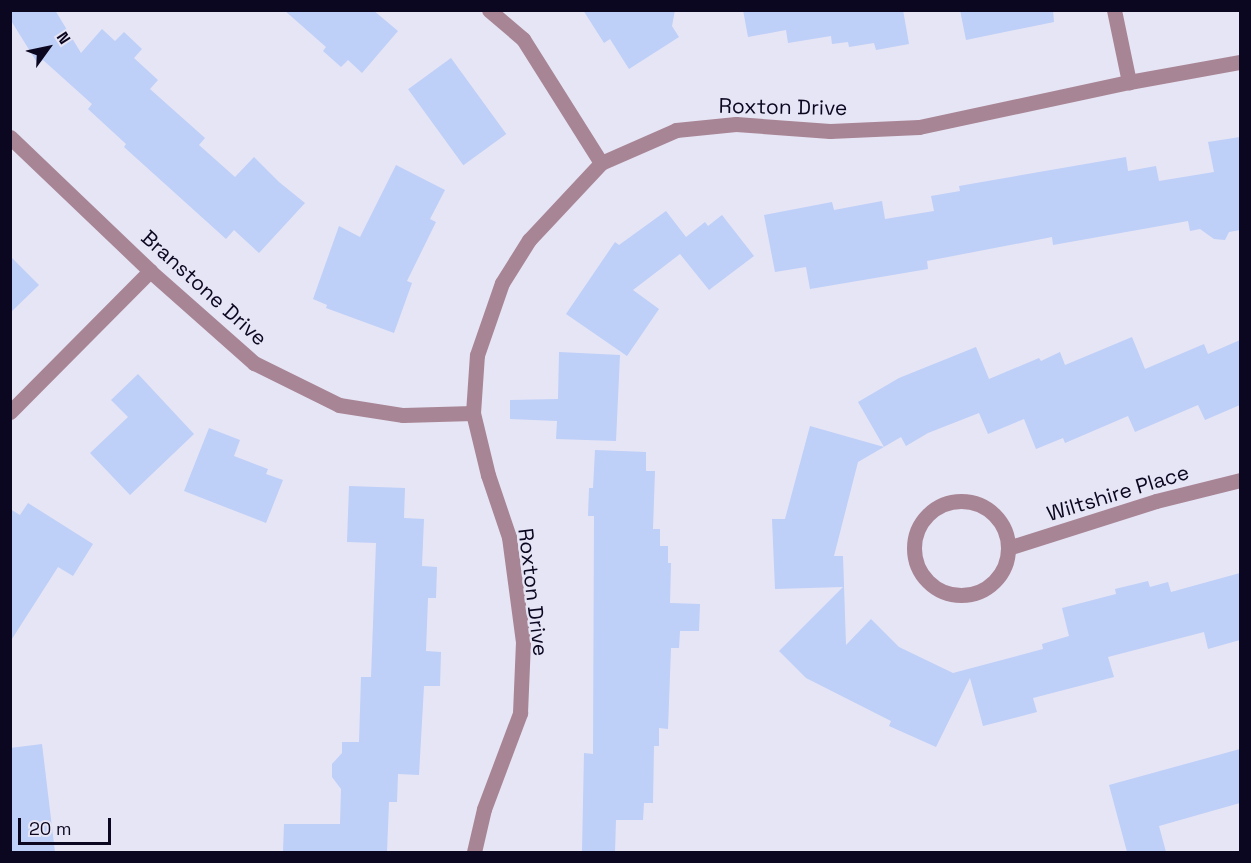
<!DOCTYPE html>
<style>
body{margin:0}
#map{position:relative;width:1251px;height:863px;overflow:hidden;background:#e6e5f5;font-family:"Space Grotesk",sans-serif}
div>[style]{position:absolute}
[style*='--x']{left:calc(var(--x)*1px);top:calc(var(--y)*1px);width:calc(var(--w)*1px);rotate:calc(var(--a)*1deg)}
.building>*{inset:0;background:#becff8;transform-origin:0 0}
.minor>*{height:15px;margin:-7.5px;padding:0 7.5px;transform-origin:7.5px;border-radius:7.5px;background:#a88595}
.minor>.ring{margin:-7.5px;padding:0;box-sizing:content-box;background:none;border:15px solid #a88595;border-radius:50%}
span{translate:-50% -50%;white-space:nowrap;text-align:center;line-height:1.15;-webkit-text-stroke:4.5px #e6e5f5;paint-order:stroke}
.street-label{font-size:21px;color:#0c0721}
.frame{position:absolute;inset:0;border:12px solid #0c0721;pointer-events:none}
.north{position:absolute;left:18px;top:18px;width:60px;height:60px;-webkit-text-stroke:4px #e6e5f5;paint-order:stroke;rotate:57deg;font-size:16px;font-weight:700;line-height:24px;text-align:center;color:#0c0721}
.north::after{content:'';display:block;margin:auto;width:21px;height:27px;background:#0c0721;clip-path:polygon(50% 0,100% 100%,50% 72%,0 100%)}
.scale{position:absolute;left:18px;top:818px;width:93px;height:27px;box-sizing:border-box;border:3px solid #0c0721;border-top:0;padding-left:8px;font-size:18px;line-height:21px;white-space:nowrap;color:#0c0721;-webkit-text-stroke:4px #e6e5f5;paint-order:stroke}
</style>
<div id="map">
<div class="building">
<i style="clip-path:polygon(10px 10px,55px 10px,81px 53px,102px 29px,115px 41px,124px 32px,142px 49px,134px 58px,158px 80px,150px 89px,205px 138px,199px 145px,235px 177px,254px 157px,279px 182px,305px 203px,259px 253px,234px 230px,226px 239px,124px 147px,126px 144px,88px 109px,92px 104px,43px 60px,38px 64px,10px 19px)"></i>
<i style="clip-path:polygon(284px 10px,373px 10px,398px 31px,362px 73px,348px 60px,341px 67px,323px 51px,326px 47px)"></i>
<i style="clip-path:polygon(583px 10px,675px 10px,672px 26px,679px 37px,629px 69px,610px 39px,604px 43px)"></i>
<i style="clip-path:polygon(743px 10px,903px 10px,909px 44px,876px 50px,874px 43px,849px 47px,848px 42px,832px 44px,831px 36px,788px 43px,786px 30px,748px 37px)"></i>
<i style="clip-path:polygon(960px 10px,1053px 10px,1054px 22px,966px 40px)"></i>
<i style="left:451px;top:58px;width:94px;height:53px;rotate:54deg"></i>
<i style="clip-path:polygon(1240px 137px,1240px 230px,1229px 232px,1225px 240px,1214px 239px,1200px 229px,1190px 231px,1188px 221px,1053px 245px,1052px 237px,927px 261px,928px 269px,810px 289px,806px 267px,775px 272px,764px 215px,832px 202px,834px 210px,882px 201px,885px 219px,934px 211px,931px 196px,960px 191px,959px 186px,1126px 157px,1128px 171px,1156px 166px,1159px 181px,1214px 172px,1208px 142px)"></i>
<i style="clip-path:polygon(396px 165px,445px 190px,430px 219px,436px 222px,407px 281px,412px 283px,394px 333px,326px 308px,327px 305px,313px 299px,339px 226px,360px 237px)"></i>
<i style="clip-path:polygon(666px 211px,686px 237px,705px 222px,708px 226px,722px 215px,754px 256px,709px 290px,680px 254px,633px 290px,659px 309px,627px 356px,566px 314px,615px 242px,619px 245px)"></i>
<i style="clip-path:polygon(10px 256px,39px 285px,10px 313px)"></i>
<i style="clip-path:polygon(1132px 337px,1145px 369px,1204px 344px,1208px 354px,1240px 340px,1240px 405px,1205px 420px,1198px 405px,1135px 432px,1128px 416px,1065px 443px,1063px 438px,1036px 449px,1024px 419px,988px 434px,979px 413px,928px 433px,906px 446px,901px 437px,858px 462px,834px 556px,843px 556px,846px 645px,871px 619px,899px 647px,953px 673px,1043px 649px,1042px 644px,1069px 636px,1062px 608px,1116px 594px,1115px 589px,1148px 581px,1150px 587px,1168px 582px,1171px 592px,1240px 573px,1240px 640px,1208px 649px,1204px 632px,1108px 657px,1114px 677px,1033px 698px,1037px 712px,983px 726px,970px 678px,936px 747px,889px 726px,891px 721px,806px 678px,779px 651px,843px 587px,775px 589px,772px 519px,785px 519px,810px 426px,884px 447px,858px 402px,899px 378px,976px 347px,989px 379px,1039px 358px,1041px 361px,1060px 352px,1065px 365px)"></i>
<i style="clip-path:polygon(559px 352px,620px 355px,616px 441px,556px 439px,557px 421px,510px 419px,510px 400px,558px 399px)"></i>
<i style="clip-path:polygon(138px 374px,194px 434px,130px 495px,90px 453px,128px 417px,111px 400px)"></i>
<i style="clip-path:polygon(209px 428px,240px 440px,234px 456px,268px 469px,266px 474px,283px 480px,266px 523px,184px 491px)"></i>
<i style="clip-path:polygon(595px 450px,646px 452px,646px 471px,655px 471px,653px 529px,660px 529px,660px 546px,668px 546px,668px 563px,671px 563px,670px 603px,700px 604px,699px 631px,680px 631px,679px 648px,671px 648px,668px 729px,659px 728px,659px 746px,654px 746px,653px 803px,644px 803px,643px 820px,616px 820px,615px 852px,582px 852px,584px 753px,593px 754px,594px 516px,588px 516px,589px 488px,593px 488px)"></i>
<i style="clip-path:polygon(349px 486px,405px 488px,404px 518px,424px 519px,422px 566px,437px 567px,436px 598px,428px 598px,426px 651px,441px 652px,440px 686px,424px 686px,419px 775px,398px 774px,397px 802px,389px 802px,387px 852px,283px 852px,284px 824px,340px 824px,341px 789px,332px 777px,332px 764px,342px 753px,342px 742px,359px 742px,361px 677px,371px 677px,376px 543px,347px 542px)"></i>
<i style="clip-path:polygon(28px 503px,93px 544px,73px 576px,58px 567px,10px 642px,10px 509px,20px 515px)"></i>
<i style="clip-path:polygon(42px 744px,55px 852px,10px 852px,10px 748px)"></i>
<i style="clip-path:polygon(1240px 749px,1240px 803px,1159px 826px,1166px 852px,1127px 852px,1109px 785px)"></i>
</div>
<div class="minor">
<i style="--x:489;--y:10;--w:45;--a:40.5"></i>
<i style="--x:523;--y:39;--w:146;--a:57.8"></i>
<i style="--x:1114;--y:10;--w:74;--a:78.2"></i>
<i style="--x:10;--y:137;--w:194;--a:43.7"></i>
<i style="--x:150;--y:271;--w:139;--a:41.5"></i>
<i style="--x:254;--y:363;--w:95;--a:26.3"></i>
<i style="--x:339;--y:405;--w:65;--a:8.9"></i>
<i style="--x:403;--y:415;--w:70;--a:-1.6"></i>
<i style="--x:10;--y:412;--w:199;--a:-45.2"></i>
<i class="ring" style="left:914px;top:501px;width:79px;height:79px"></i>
<i style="--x:1008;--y:548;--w:155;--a:-17.6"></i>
<i style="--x:1156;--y:501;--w:87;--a:-14"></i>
<i style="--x:474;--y:852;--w:44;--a:-76.9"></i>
<i style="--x:484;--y:809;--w:103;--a:-69.4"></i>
<i style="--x:520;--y:713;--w:71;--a:-87.6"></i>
<i style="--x:523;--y:642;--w:106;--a:-97.6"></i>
<i style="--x:509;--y:537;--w:65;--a:-108.7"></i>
<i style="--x:488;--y:475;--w:64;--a:-103.6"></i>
<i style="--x:473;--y:413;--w:58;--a:-86.1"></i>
<i style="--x:477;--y:355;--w:76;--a:-70.9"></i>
<i style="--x:502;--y:283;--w:51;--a:-57.9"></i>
<i style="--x:529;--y:240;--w:105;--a:-46.9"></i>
<i style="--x:601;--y:163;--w:82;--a:-23.7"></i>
<i style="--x:676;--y:130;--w:60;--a:-5.7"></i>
<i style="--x:736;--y:124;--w:94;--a:4.3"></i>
<i style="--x:830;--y:131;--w:89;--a:-2.6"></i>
<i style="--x:919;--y:127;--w:215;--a:-12.1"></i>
<i style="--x:1129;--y:82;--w:113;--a:-10.2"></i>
</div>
<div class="street-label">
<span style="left:783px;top:107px;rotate:1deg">Roxton Drive</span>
<span style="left:204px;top:288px;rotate:42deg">Branstone Drive</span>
<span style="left:1118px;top:493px;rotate:-17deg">Wiltshire Place</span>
<span style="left:533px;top:592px;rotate:83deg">Roxton Drive</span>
</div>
<div class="frame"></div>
<div class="north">N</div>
<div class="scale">20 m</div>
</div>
